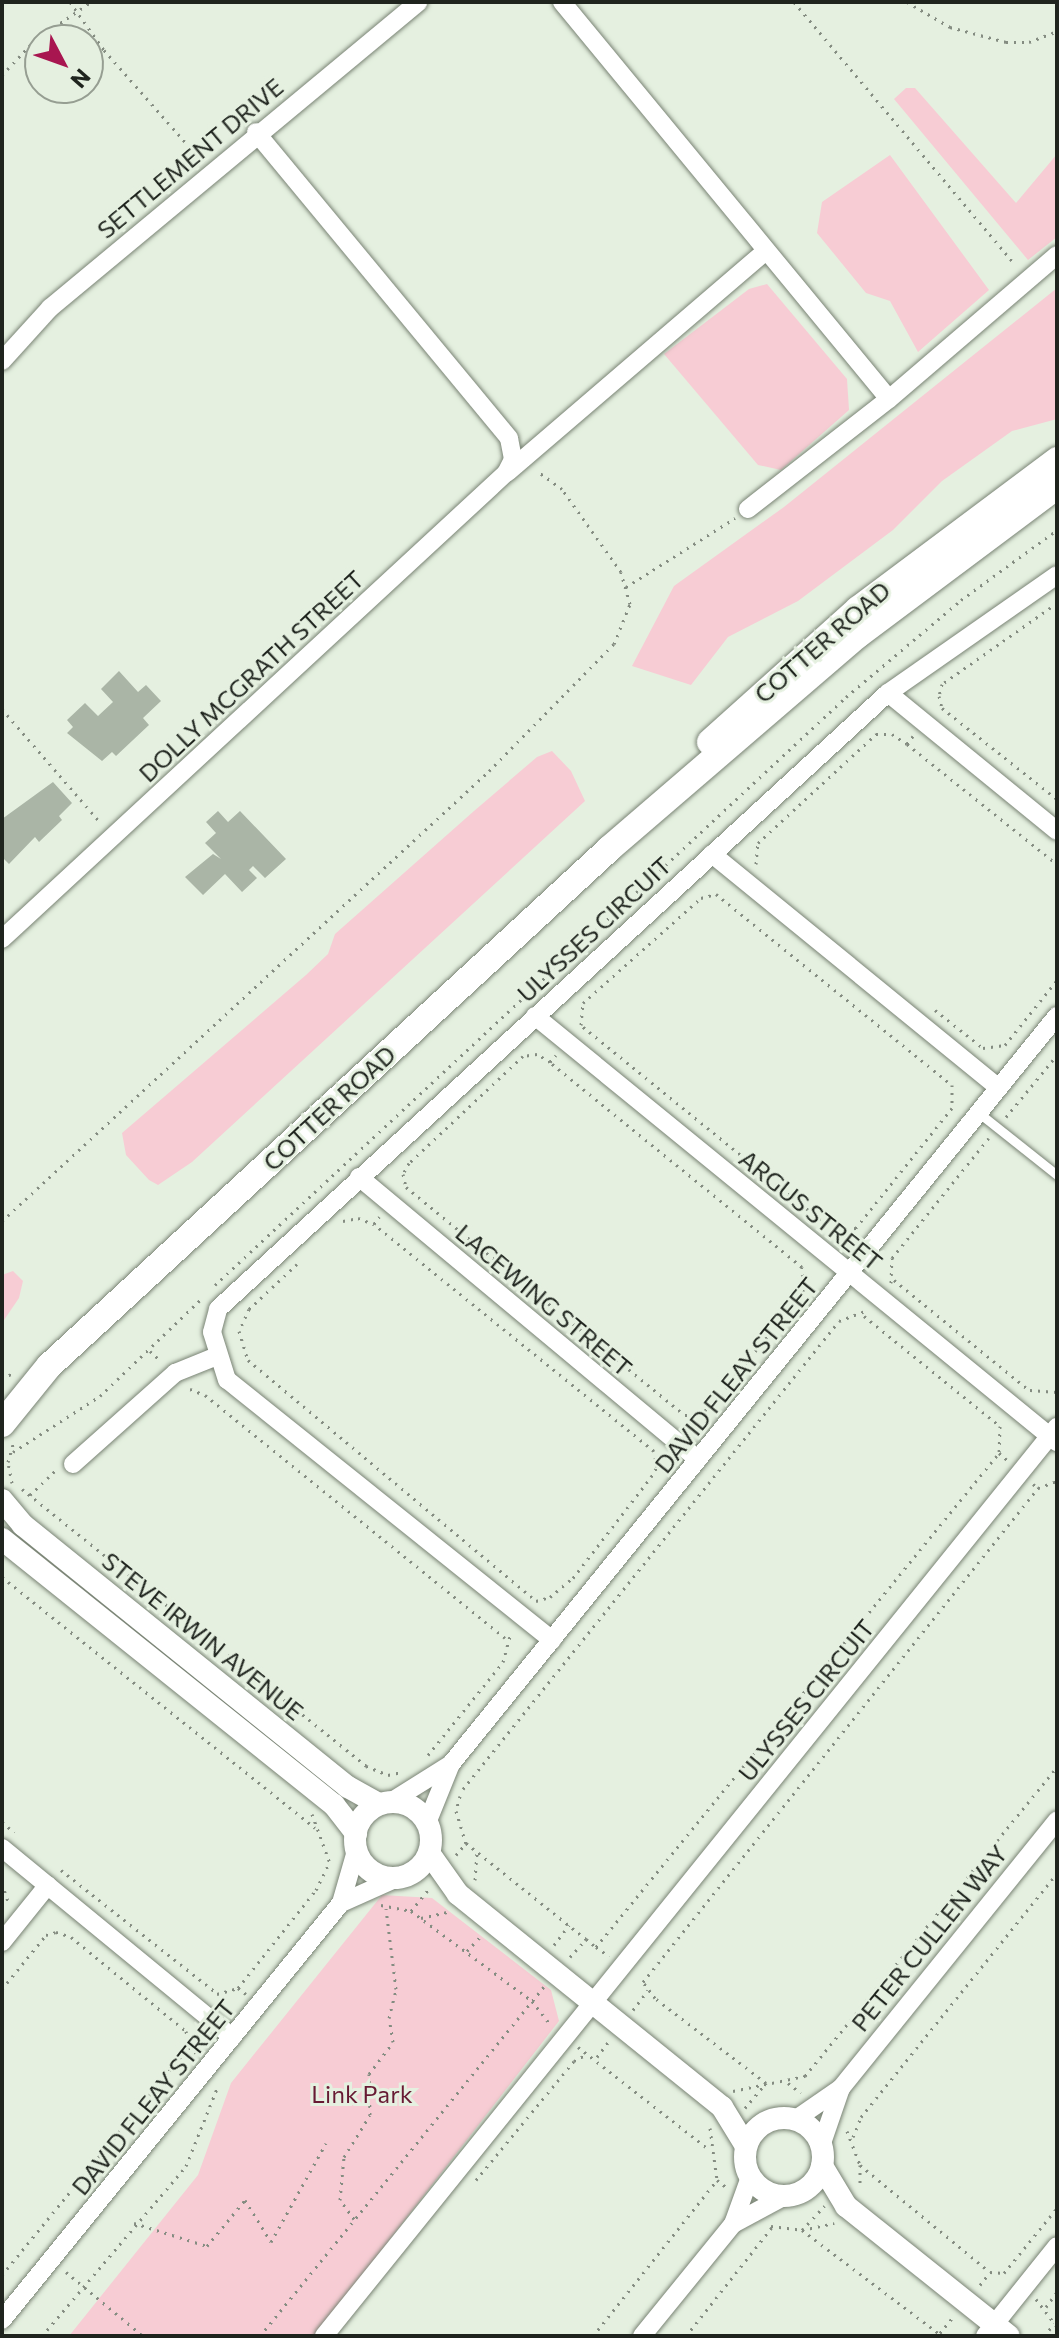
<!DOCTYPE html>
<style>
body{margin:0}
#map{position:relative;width:1059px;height:2338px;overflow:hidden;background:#e5f0e0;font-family:Commissioner,sans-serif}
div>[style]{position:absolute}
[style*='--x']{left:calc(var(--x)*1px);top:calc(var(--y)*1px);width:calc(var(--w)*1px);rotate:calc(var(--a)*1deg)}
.green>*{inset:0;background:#f7ccd4}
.building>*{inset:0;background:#aab5a6}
.path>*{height:3px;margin-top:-1.5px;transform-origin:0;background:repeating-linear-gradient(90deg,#848c81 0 2px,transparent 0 8px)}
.roads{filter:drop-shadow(0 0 2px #798374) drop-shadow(0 0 2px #798374)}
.service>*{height:9px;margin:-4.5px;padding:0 4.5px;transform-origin:4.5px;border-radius:4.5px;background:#fff}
.minor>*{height:18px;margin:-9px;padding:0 9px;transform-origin:9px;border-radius:9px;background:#fff}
.tertiary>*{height:22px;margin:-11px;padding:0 11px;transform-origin:11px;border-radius:11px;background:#fff}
.tertiary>.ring{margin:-11px;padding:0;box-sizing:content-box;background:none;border:22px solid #fff;border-radius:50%}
.secondary>*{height:26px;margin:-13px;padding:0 13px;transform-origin:13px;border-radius:13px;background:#fff}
span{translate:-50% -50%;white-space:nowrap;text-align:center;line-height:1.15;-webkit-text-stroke:6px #e5f0e0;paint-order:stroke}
.street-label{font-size:24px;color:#1f241e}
.park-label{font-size:24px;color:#671a33}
.frame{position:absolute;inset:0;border:4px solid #1f241e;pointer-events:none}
.north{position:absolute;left:24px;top:24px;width:80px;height:80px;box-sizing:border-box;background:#e5f0e0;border:2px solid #969e92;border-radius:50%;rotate:131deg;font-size:22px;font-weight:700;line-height:32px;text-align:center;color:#1f241e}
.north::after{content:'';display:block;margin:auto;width:28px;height:36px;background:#a81650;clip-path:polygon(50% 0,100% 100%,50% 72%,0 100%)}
</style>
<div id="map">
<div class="green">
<i style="clip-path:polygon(906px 88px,915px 88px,1016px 203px,1057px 154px,1057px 237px,1028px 260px,894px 99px)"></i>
<i style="clip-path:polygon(890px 155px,989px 290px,918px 352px,890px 301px,866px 293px,817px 233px,822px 202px)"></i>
<i style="clip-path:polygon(767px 284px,847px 379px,849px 410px,781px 470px,758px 465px,664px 354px,749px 289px)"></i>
<i style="clip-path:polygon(1057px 288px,1057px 419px,1012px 431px,942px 481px,893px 530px,798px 601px,728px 637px,691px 685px,632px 666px,674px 586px,784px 507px)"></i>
<i style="clip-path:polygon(552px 751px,571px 771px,585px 801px,192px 1162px,158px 1185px,149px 1180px,126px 1155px,122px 1133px,306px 975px,328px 954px,335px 934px,474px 811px,537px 757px)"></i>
<i style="clip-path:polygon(13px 1271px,23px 1281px,19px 1298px,2px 1323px,2px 1275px)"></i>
<i style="clip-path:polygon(382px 1895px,432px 1898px,551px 1990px,559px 2021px,315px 2336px,69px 2336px,198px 2175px,231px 2083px)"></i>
</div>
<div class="building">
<i style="clip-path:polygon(119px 671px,138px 692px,146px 685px,161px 701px,143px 718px,149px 725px,116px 756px,112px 752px,102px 761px,67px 733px,73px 727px,67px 720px,85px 703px,98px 716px,113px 702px,101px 689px)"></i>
<i style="clip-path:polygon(53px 782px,72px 803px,59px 816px,62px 820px,39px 842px,35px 837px,9px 864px,2px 857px,2px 819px)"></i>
<i style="clip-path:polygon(218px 811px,228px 822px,240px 811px,286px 859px,265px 878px,253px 866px,249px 870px,257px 878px,242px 892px,225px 874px,203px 895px,185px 877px,213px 854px,221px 859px,205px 843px,216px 833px,206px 822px)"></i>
</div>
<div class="path">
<i style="--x:70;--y:2;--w:59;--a:54.7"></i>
<i style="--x:104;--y:50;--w:145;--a:48.6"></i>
<i style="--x:794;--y:2;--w:343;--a:49.9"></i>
<i style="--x:907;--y:2;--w:50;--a:30.2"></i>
<i style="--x:950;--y:27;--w:58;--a:15"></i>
<i style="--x:1006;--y:42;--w:23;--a:0"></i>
<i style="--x:1029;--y:42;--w:30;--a:-21"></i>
<i style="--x:2;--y:75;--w:47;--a:-46.7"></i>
<i style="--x:34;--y:41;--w:69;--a:-34.4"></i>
<i style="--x:626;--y:587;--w:129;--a:-32.3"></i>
<i style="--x:1057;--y:603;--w:141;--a:144.8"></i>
<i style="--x:942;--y:684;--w:12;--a:104"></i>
<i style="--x:939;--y:696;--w:12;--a:76"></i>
<i style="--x:942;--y:708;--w:147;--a:38.4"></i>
<i style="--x:2;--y:709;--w:150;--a:49.1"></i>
<i style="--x:907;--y:744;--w:192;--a:38.7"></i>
<i style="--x:756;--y:864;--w:21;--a:-85"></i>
<i style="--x:758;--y:843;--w:161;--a:-42.7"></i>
<i style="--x:876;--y:734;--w:16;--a:0"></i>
<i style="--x:892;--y:734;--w:18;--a:34"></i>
<i style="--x:907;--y:744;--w:10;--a:-53"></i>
<i style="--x:716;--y:894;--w:304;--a:39"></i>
<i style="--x:952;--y:1085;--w:23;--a:90"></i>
<i style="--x:952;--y:1108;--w:154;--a:128.7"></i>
<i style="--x:856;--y:1228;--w:23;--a:175"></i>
<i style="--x:833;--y:1230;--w:325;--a:-140.9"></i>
<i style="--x:581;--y:1025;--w:22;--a:-85"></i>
<i style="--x:583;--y:1003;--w:158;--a:-41.7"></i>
<i style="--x:701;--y:898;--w:16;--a:-15"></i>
<i style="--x:935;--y:1010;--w:61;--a:38.4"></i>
<i style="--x:983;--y:1048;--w:22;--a:-8"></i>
<i style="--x:1005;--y:1045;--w:83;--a:-51.3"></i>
<i style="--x:550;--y:1062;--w:15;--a:-148"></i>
<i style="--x:537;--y:1054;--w:14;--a:172"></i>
<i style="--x:523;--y:1056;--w:156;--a:136.8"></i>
<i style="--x:409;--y:1163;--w:13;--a:119"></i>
<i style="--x:403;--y:1174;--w:13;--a:77"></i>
<i style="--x:406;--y:1187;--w:360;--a:39.3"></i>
<i style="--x:685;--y:1415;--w:13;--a:0"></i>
<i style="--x:698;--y:1415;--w:14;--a:-34"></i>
<i style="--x:710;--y:1407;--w:148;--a:-51"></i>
<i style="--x:803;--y:1292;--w:25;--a:-92"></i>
<i style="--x:802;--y:1267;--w:325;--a:-140.9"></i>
<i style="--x:550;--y:1062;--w:9;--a:-49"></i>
<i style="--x:1006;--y:1117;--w:80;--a:-50.6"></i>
<i style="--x:2;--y:1221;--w:663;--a:-42.74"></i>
<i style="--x:489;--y:771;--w:178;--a:-45.5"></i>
<i style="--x:614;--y:644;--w:43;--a:-68.2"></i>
<i style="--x:630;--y:604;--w:33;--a:-106"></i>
<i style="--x:621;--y:572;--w:102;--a:-125.4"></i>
<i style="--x:562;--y:489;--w:31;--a:-144"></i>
<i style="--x:343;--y:1221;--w:15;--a:-11"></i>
<i style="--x:358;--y:1218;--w:17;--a:21"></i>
<i style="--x:374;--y:1224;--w:9;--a:-54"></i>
<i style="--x:297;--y:1264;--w:66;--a:136.8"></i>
<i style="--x:249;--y:1309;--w:24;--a:114"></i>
<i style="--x:239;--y:1331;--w:30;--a:73"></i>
<i style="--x:248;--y:1360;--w:376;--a:39.9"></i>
<i style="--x:536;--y:1601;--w:15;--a:-16"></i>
<i style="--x:550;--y:1597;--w:30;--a:-40"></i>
<i style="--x:573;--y:1578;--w:128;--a:-52.3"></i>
<i style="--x:651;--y:1477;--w:12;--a:-59"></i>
<i style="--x:657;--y:1467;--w:16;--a:-101"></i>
<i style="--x:654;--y:1451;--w:360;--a:-141"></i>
<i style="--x:894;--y:1280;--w:174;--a:39.2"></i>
<i style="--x:891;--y:1283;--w:25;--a:-88"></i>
<i style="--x:892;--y:1258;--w:154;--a:-51.1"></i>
<i style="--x:215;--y:1285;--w:862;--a:-42.98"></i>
<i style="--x:846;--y:697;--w:150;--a:-40.1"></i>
<i style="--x:961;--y:600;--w:119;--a:-36.1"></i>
<i style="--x:864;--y:1316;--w:175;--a:39"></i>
<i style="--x:1000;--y:1426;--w:27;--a:92"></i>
<i style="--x:150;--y:1351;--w:16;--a:43"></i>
<i style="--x:2;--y:1379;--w:13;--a:-29"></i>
<i style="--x:190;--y:1389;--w:16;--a:22"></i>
<i style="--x:205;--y:1395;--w:386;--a:39"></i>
<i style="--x:1030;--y:1390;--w:27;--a:4"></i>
<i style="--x:13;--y:1452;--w:103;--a:-32.8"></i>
<i style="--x:100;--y:1396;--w:140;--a:-43.8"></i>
<i style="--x:12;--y:1483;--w:21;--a:-101"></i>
<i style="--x:8;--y:1462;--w:19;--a:-74"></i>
<i style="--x:1033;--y:1484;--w:6;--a:39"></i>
<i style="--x:1038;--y:1488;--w:20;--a:-20"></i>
<i style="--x:22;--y:1489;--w:442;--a:38.8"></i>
<i style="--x:366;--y:1766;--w:24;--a:22"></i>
<i style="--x:388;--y:1775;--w:14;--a:-12"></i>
<i style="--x:30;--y:1495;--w:36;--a:-44"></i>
<i style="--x:2;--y:1577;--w:401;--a:38.7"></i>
<i style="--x:428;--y:1755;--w:119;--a:-51.1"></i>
<i style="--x:503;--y:1662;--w:31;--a:-75"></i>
<i style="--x:463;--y:1789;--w:600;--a:-51.22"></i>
<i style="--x:839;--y:1321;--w:31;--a:-21"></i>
<i style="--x:460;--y:1796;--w:16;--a:105"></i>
<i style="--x:456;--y:1811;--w:34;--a:73"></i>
<i style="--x:466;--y:1843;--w:154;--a:38.7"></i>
<i style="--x:312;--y:1814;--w:55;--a:69.9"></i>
<i style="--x:2;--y:1822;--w:16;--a:40"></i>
<i style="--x:456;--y:1855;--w:16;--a:-50"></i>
<i style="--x:61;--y:1870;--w:200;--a:38.3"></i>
<i style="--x:475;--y:1880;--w:28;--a:-86"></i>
<i style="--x:2;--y:1883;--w:23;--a:72"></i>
<i style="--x:381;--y:1905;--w:31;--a:11"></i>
<i style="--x:411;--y:1911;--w:151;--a:36.6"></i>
<i style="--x:532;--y:2001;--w:31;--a:52"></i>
<i style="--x:411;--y:1911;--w:28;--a:-51"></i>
<i style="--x:421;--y:1918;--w:28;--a:-13"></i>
<i style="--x:554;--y:1945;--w:25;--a:-53"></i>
<i style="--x:596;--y:1947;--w:16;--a:35"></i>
<i style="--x:467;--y:1951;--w:21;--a:-47"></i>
<i style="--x:570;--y:1957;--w:24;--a:-48"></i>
<i style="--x:586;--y:1939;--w:13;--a:39"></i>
<i style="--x:596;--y:1947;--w:638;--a:-50.79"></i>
<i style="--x:999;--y:1453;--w:11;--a:41"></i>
<i style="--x:238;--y:1988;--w:125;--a:-51.5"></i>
<i style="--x:316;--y:1890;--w:28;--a:-64"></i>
<i style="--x:2;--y:1989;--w:70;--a:-50.8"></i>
<i style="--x:46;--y:1935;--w:10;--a:-17"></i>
<i style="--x:56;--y:1932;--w:16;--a:18"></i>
<i style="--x:71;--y:1937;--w:149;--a:39.3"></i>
<i style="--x:186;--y:2031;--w:16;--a:79"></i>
<i style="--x:189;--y:2047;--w:9;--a:41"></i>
<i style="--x:217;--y:1994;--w:22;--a:-16"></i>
<i style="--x:238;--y:1988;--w:10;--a:37"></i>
<i style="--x:633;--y:2010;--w:25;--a:-53"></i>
<i style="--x:578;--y:2047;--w:167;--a:38"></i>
<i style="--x:597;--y:2057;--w:20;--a:-53"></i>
<i style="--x:766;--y:2083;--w:140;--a:-142.6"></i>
<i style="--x:655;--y:1998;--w:20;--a:-127"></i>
<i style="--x:643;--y:1982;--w:633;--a:-51.35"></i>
<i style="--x:788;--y:2083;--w:16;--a:38"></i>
<i style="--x:733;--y:2091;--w:74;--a:-11.8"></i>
<i style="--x:805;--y:2076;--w:399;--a:-50.8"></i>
<i style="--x:745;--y:2108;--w:33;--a:-50"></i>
<i style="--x:710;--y:2128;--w:52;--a:82.3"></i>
<i style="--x:717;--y:2180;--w:11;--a:38"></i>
<i style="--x:847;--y:2131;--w:36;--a:69"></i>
<i style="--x:860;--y:2165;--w:23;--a:90"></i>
<i style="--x:853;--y:2137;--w:22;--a:-68"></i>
<i style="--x:861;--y:2117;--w:313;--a:-51.2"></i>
<i style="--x:860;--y:2165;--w:168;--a:39.5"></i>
<i style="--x:990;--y:2272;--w:14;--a:4"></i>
<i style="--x:1004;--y:2273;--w:84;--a:-50.8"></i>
<i style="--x:476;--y:2180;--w:154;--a:-50.5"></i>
<i style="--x:574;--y:2061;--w:15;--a:-28"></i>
<i style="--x:354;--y:2219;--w:24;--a:-126"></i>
<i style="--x:340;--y:2200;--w:43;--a:-84.7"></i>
<i style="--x:344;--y:2157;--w:49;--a:-58.2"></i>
<i style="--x:370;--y:2115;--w:41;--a:-91.4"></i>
<i style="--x:369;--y:2074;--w:40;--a:-53"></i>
<i style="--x:393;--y:2042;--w:24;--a:-99"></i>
<i style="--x:389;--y:2018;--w:30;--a:-76"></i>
<i style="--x:396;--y:1989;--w:81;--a:-97.1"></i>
<i style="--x:134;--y:2223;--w:77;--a:17.5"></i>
<i style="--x:207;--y:2246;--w:60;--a:-50.4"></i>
<i style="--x:245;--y:2200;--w:49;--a:58.2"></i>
<i style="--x:271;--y:2242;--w:113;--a:-60.9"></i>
<i style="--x:771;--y:2226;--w:31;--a:7"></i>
<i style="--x:802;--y:2230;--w:33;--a:-12"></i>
<i style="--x:802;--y:2230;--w:176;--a:37.1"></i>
<i style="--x:802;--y:2230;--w:33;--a:-47"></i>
<i style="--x:66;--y:2272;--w:100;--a:39.7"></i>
<i style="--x:2;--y:2275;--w:292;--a:-50.7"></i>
<i style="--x:980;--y:2285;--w:16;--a:-52"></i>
<i style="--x:1036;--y:2299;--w:35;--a:53"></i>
<i style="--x:1046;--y:2307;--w:19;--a:-54"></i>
<i style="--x:940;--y:2333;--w:19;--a:-51"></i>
<i style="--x:42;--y:2336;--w:223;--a:-49.7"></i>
<i style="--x:186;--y:2166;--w:86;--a:-68.2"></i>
<i style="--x:260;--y:2336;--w:450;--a:-50.9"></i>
<i style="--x:593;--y:2336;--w:199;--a:-51.5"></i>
<i style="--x:686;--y:2336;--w:139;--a:-51.7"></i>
<i style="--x:1044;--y:2336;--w:16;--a:-50"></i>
</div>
<div class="roads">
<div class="service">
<i style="--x:979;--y:1113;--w:100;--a:38.5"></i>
</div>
<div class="minor">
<i style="--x:562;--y:2;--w:514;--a:50.52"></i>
<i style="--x:2;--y:361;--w:72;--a:-47.8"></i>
<i style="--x:50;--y:308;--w:479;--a:-39.7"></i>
<i style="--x:508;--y:472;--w:340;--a:-40.6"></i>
<i style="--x:748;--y:509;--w:179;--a:-38"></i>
<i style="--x:889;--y:399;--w:221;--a:-40.6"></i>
<i style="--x:888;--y:693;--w:218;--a:39.2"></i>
<i style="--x:712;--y:854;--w:370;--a:39.2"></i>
<i style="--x:2;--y:939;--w:686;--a:-42.76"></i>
<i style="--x:506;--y:473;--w:16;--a:-63"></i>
<i style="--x:513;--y:459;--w:21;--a:-101"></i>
<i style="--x:509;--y:438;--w:397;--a:-129.6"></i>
<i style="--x:535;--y:1016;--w:674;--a:39.22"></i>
<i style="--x:359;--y:1177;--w:441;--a:39.8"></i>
<i style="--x:73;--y:1464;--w:137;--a:-41.7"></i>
<i style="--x:175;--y:1373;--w:45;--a:-22"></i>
<i style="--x:552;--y:1640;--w:416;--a:-141.3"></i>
<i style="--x:227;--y:1380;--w:50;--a:-107.4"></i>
<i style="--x:212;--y:1332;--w:24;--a:-75"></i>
<i style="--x:218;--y:1309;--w:910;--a:-42.6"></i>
<i style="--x:888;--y:693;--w:206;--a:-34.9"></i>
<i style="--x:392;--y:1801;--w:70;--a:-32.1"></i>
<i style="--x:427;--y:1823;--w:64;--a:-67.9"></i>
<i style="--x:451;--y:1764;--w:963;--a:-50.99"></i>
<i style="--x:2;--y:1848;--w:298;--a:39.4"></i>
<i style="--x:341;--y:1903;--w:61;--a:-24.1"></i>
<i style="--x:2;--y:1942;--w:73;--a:-51.1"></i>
<i style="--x:796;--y:2119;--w:55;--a:-34.6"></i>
<i style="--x:841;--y:2088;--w:344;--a:-51.1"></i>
<i style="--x:821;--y:2146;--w:61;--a:-71"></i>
<i style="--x:733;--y:2224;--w:59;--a:-28.3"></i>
<i style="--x:2;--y:2320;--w:537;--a:-50.89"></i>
<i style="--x:341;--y:1903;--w:54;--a:-73.9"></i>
<i style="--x:324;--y:2336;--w:1168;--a:-51.12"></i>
<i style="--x:642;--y:2336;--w:144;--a:-50.9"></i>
<i style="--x:733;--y:2224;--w:50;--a:-70.1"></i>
<i style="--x:985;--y:2336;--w:115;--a:-51.3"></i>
</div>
<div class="tertiary">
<i style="--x:2;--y:1500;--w:33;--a:50"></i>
<i style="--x:23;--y:1525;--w:417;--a:38.9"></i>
<i style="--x:348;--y:1787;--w:35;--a:29"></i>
<i style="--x:2;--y:1539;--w:425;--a:38.7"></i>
<i style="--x:334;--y:1805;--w:36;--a:52"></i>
<i class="ring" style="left:355px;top:1802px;width:54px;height:54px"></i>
<i style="--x:429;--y:1853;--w:50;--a:54.7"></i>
<i style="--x:458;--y:1894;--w:339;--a:38.9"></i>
<i style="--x:722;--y:2107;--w:46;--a:58.4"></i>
<i class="ring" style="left:745px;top:2118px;width:56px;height:56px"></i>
<i style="--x:822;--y:2166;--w:47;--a:59"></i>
<i style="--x:846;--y:2206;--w:208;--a:38.6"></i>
</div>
<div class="secondary">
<i style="--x:710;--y:742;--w:199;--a:-41.9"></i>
<i style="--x:858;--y:609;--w:249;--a:-36.8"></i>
<i style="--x:2;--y:1424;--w:75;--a:-51"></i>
<i style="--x:49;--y:1366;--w:762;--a:-42.71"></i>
<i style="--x:609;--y:849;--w:328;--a:-40.7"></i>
<i style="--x:858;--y:635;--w:249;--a:-36.8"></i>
</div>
</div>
<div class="street-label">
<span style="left:190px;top:158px;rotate:-40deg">SETTLEMENT DRIVE</span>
<span style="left:822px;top:642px;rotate:-41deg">COTTER ROAD</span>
<span style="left:251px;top:676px;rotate:-43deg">DOLLY MCGRATH STREET</span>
<span style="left:594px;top:929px;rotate:-43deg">ULYSSES CIRCUIT</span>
<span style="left:329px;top:1108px;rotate:-43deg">COTTER ROAD</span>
<span style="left:811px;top:1210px;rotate:39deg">ARGUS STREET</span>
<span style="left:544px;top:1300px;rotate:40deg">LACEWING STREET</span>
<span style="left:736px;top:1375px;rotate:-51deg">DAVID FLEAY STREET</span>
<span style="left:203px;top:1636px;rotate:39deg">STEVE IRWIN AVENUE</span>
<span style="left:806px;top:1700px;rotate:-51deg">ULYSSES CIRCUIT</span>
<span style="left:929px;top:1938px;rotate:-51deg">PETER CULLEN WAY</span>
<span style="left:153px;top:2097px;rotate:-51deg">DAVID FLEAY STREET</span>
</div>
<div class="park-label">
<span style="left:362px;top:2094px">Link Park</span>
</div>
<div class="frame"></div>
<div class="north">N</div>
</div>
